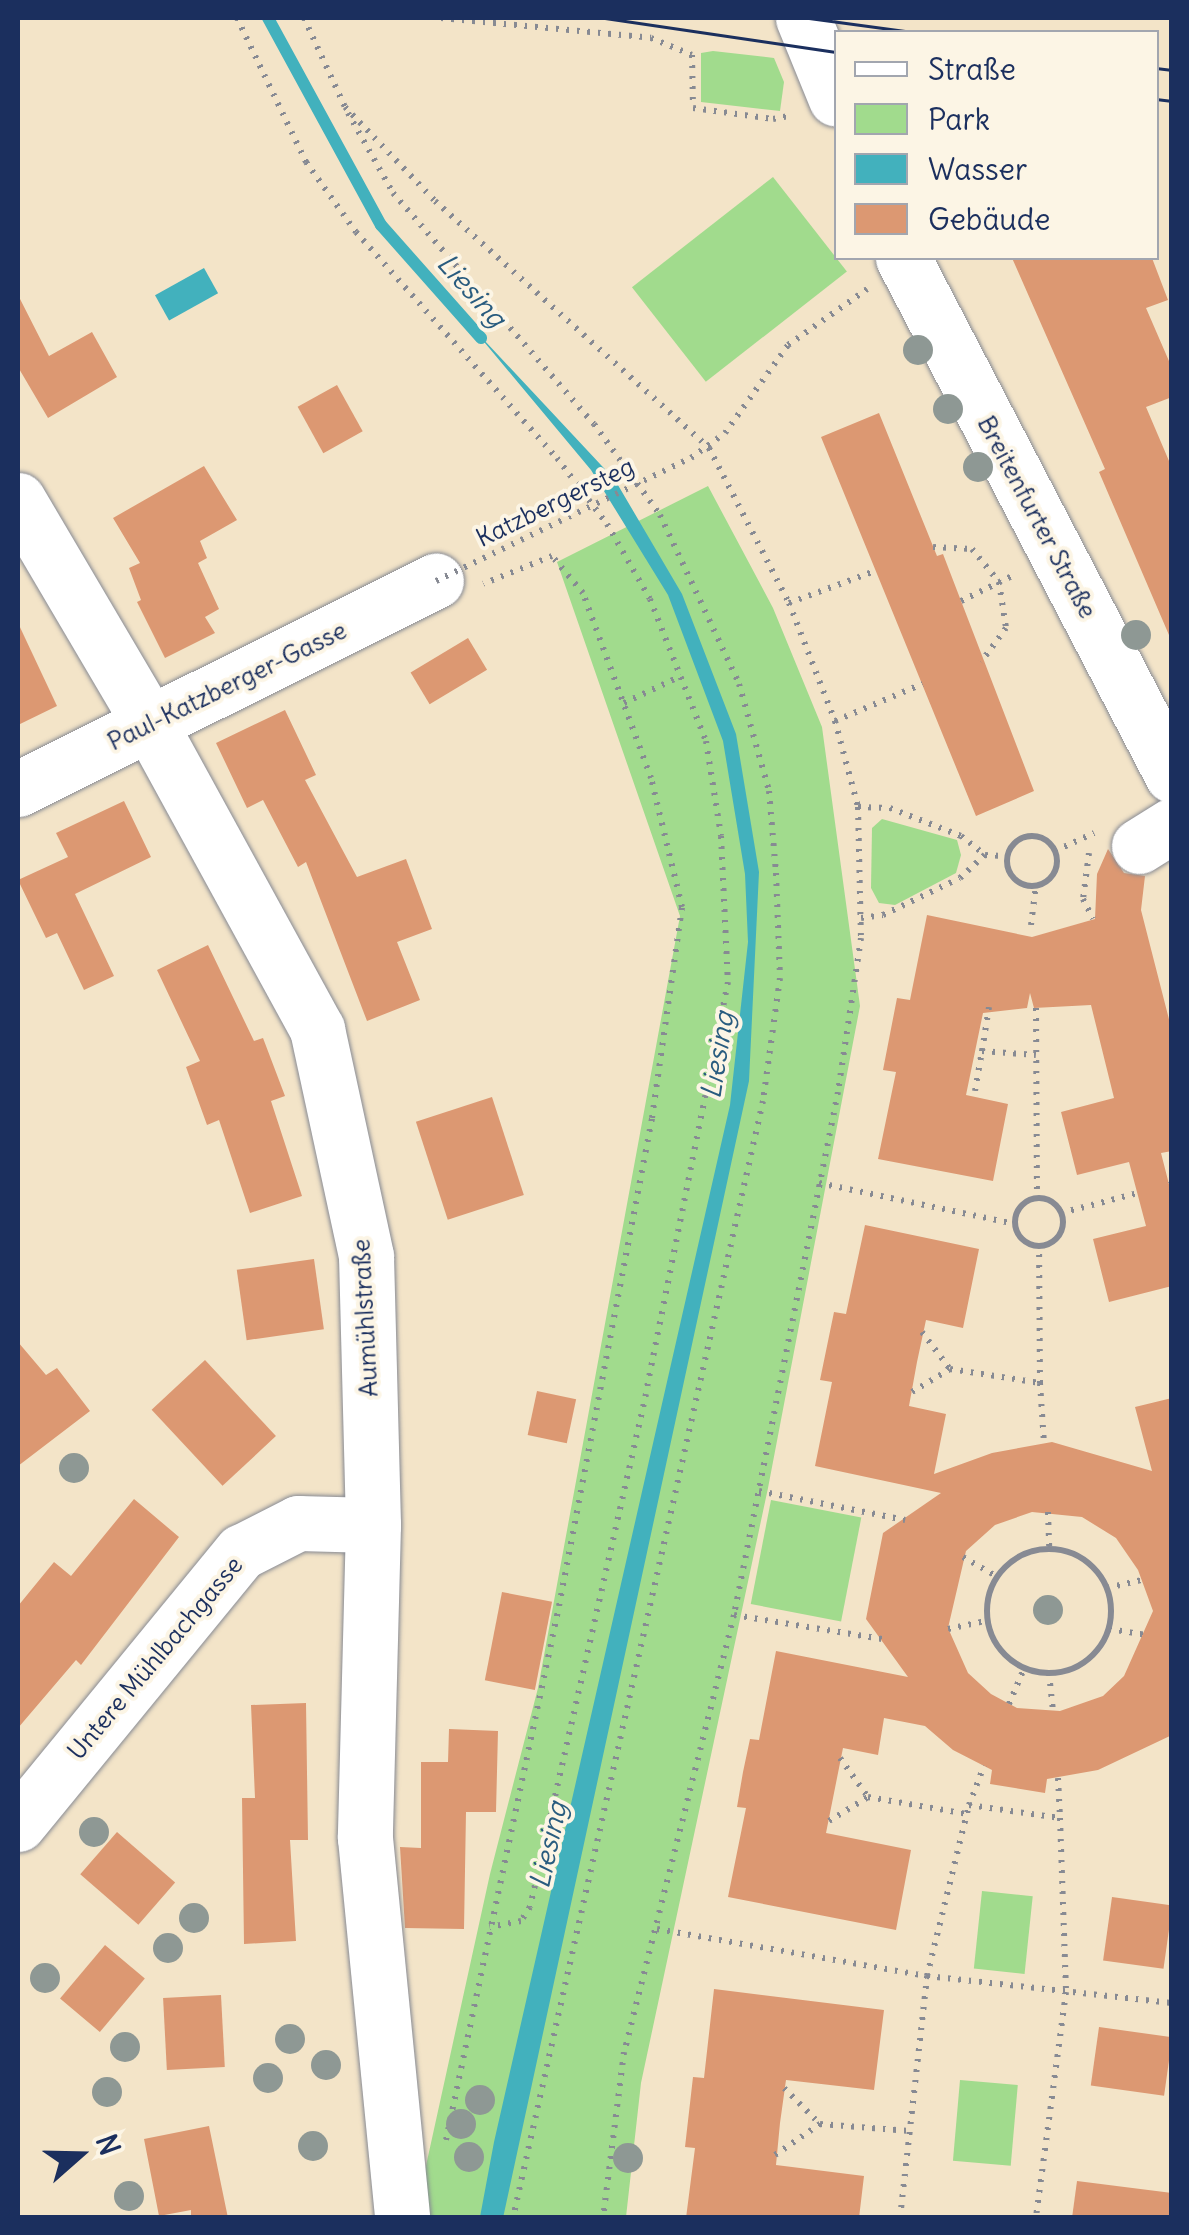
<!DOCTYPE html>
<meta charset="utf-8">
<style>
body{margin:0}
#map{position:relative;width:1189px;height:2235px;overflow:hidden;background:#f3e4c8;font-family:Delius,sans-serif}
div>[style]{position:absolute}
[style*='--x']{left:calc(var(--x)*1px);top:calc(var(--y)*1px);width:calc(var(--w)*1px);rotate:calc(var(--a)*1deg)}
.green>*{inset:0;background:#a1db8d;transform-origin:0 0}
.water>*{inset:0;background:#42b1bd;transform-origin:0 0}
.stream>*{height:12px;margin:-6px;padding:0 6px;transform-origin:6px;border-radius:6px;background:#42b1bd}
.building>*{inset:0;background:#dc9872;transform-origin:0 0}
.path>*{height:6px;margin-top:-3px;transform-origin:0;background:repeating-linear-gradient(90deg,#878a93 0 2.5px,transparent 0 10.5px)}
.path>.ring{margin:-3px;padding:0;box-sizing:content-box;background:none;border:6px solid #878a93;border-radius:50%}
.roads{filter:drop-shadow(0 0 2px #878a93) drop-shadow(0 0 2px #878a93)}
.minor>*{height:55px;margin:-27.5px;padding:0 27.5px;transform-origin:27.5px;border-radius:27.5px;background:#fff}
.major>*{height:55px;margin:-27.5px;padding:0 27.5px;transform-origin:27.5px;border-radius:27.5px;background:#fff}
.tram>*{height:2.5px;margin:-1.25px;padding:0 1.25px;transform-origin:1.25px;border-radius:1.25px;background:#1b2f5e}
.path-bridge>*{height:6px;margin-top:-3px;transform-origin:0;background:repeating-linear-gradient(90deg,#878a93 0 2.5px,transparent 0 10.5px)}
.trees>*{width:30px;height:30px;margin:-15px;border-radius:50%;background:#8e9894}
span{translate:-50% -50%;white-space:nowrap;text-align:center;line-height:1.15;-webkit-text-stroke:8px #fcf5e5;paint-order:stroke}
.street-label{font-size:25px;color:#1b2f5e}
.water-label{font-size:28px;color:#295c7f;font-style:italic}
.frame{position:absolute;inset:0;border:20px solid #1b2f5e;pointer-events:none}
.legend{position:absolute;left:834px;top:30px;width:325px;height:230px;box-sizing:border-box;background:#fcf5e5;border:2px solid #a2a6af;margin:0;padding:12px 18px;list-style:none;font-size:30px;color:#1b2f5e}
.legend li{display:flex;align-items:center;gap:20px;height:50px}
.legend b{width:50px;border:2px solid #a2a6af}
.north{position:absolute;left:30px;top:2105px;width:100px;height:100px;-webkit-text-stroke:8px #fcf5e5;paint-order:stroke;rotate:70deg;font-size:28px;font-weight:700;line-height:40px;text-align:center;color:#1b2f5e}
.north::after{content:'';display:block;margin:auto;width:35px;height:45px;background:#1b2f5e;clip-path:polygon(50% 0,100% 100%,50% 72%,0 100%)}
</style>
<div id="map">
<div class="green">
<i style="clip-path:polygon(713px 51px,774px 58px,784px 82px,780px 111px,701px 102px,701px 53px)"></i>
<i style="left:773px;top:177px;width:120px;height:179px;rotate:52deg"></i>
<i style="clip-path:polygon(708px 486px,773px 608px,822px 727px,860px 1006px,768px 1488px,641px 2083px,626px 2217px,421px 2218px,420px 2193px,490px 1874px,538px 1688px,680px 916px,557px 562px)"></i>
<i style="clip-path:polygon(882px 819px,957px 840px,961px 855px,956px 873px,895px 905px,879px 903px,871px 888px,872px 828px)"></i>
<i style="left:771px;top:1500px;width:92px;height:106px;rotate:11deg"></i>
<i style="left:982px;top:1891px;width:51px;height:78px;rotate:6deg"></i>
<i style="left:960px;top:2080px;width:58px;height:81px;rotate:5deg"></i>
</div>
<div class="water">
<i style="left:204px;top:268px;width:29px;height:56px;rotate:61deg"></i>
<i style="clip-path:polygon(470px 325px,615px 480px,682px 594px,736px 734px,759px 872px,749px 1081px,503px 2218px,480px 2217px,494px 2142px,730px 1105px,748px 942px,745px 874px,723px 741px,668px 595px,591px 470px)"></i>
</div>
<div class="stream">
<i style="--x:268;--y:18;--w:236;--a:61.4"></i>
<i style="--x:381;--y:225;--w:151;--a:48.5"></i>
</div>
<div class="building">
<i style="clip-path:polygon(1012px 258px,1152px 258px,1168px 300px,1146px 308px,1172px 368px,1172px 397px,1146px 407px,1172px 468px,1172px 642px,1099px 472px,1105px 469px)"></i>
<i style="clip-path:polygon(18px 295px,49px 356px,92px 332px,117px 377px,48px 418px,18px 367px)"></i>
<i style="left:337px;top:385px;width:53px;height:45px;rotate:61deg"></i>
<i style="clip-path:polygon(879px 413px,937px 556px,943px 554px,1034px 791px,976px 816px,821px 437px)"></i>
<i style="clip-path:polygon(204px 466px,237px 520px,200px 541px,207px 558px,198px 563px,219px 609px,205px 617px,215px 633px,165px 658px,137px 602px,141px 600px,129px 568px,140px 563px,113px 518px)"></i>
<i style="clip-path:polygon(18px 623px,57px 706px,18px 725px)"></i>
<i style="left:468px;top:638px;width:37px;height:67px;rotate:59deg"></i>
<i style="clip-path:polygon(285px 710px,316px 775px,305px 780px,357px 877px,406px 859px,432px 929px,397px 942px,420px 1000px,367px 1021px,306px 862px,298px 867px,263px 800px,247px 808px,216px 743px)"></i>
<i style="clip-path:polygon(124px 801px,151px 857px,75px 894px,114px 976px,84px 990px,57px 933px,46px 938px,18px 880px,68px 857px,56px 833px)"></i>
<i style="clip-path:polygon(1108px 849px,1124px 873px,1145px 876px,1141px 910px,1172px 1031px,1172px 1151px,1161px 1153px,1172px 1196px,1172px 1286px,1109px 1302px,1093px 1239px,1146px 1226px,1129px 1162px,1077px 1175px,1061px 1112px,1114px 1098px,1091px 1005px,1034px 1008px,1030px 993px,1027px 1008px,983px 1013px,966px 1095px,1008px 1104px,993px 1181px,878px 1159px,896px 1072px,883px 1070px,897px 998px,910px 1000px,927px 915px,1032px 937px,1095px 919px,1097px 874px)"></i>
<i style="clip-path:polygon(208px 945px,254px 1041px,263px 1038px,285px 1096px,271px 1101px,302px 1196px,250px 1213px,219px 1120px,207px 1125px,186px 1067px,200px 1061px,157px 970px)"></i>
<i style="left:492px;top:1097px;width:103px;height:80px;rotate:72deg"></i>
<i style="clip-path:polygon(evenodd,865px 1225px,979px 1249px,963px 1328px,926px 1320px,917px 1362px,909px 1406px,946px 1414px,934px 1474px,992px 1453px,1052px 1442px,1152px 1471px,1135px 1407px,1172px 1398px,1172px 1735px,1098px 1770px,1047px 1779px,1045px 1793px,990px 1784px,992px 1770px,953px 1750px,925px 1726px,884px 1718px,878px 1755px,843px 1748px,826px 1833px,911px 1850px,896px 1930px,728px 1897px,746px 1808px,737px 1807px,743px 1772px,750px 1739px,759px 1740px,776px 1651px,908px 1677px,866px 1619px,883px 1533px,941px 1493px,815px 1466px,832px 1382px,820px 1380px,834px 1312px,846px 1314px,865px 1225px,1032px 1512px,1082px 1517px,1116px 1538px,1138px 1570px,1153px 1611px,1124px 1676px,1103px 1696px,1060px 1711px,1017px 1708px,991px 1694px,968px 1673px,948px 1628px,966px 1551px,995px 1525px,1032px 1512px)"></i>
<i style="left:314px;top:1259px;width:71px;height:78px;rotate:82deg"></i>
<i style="clip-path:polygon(18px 1342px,46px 1375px,57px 1368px,90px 1411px,18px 1466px)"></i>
<i style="left:205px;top:1360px;width:104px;height:73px;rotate:47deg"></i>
<i style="left:537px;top:1391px;width:40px;height:45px;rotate:12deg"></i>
<i style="clip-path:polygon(134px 1499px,179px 1537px,81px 1665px,76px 1660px,18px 1728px,18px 1606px,54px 1562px,71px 1576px)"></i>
<i style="left:502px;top:1592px;width:51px;height:90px;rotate:11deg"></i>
<i style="clip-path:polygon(306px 1703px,308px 1840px,290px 1840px,296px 1941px,244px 1944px,242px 1798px,255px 1798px,251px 1705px)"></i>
<i style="clip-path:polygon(449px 1729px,498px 1731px,496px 1812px,466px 1812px,464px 1929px,405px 1928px,400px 1847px,421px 1848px,421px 1762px,448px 1762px)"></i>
<i style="left:117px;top:1832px;width:77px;height:56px;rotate:41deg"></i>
<i style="left:1112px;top:1897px;width:61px;height:64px;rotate:8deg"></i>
<i style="left:105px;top:1945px;width:52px;height:70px;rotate:40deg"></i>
<i style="clip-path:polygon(714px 1989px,884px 2010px,874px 2090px,786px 2080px,780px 2123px,776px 2165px,864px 2176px,859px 2218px,686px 2218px,695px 2148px,685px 2147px,693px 2077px,704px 2078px)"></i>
<i style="left:221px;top:1995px;width:72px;height:58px;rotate:87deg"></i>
<i style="left:1099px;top:2027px;width:74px;height:59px;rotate:8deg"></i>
<i style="clip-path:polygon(209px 2126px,228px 2218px,191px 2218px,191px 2210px,159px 2216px,144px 2139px)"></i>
<i style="clip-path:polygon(1077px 2181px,1172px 2193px,1172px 2218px,1072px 2218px)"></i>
</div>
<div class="path">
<i style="--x:237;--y:18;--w:160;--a:64.4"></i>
<i style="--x:306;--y:162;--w:86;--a:54.5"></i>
<i style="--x:356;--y:232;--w:302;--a:48.4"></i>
<i style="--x:557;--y:458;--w:83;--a:52.9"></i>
<i style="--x:607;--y:524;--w:86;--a:60.2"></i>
<i style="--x:650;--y:599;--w:153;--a:68.5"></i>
<i style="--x:706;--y:741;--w:96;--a:81"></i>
<i style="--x:721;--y:836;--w:146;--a:87.3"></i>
<i style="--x:728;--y:982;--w:420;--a:101.3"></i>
<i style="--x:646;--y:1394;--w:526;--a:102.74"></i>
<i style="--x:530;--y:1907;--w:17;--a:123"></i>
<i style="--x:521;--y:1921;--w:32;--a:169"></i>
<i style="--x:304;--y:18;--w:98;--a:65.3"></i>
<i style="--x:345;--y:107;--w:130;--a:46.2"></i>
<i style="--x:435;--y:201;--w:369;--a:42"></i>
<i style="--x:709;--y:448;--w:174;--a:62.7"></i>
<i style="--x:789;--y:603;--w:127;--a:68.7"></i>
<i style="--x:835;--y:721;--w:89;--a:75"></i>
<i style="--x:858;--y:807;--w:131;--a:88.7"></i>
<i style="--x:861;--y:938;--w:156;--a:98.5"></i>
<i style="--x:838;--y:1092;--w:533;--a:101.25"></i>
<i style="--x:734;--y:1615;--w:451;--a:104.1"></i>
<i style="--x:624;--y:2052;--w:167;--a:97.2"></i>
<i style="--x:441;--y:18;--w:211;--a:5.4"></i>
<i style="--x:651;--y:38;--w:44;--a:22.5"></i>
<i style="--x:692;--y:55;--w:53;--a:88.9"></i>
<i style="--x:693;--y:108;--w:81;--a:7.8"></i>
<i style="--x:773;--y:119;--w:20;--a:-11"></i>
<i style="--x:348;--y:113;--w:92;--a:60.6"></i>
<i style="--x:393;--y:193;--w:306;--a:49"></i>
<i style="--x:594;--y:424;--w:112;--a:54"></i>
<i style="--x:660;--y:515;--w:187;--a:64.9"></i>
<i style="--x:739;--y:684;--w:111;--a:74.3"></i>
<i style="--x:769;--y:791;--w:82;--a:85.1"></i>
<i style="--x:776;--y:873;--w:105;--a:87.8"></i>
<i style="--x:780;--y:978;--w:124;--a:97.9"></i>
<i style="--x:763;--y:1101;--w:1145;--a:102.62"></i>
<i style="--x:691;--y:458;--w:42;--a:-36.3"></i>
<i style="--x:725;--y:433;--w:108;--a:-54.4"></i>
<i style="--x:788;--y:345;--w:97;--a:-35.3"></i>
<i style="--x:933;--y:547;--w:39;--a:3"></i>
<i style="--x:972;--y:549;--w:43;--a:50.7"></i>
<i style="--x:999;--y:582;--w:47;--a:81.3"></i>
<i style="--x:1006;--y:628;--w:42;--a:126.3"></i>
<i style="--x:961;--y:601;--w:59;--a:-26.1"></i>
<i style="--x:789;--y:603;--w:92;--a:-20.4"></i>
<i style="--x:624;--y:703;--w:63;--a:-25.3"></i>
<i style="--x:835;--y:721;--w:95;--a:-23"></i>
<i style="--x:858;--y:807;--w:32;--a:2"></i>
<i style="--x:890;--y:808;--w:76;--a:21.5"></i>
<i style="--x:961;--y:836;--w:31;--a:38"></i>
<i style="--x:985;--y:855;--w:22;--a:3"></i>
<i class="ring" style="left:1007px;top:836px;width:44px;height:44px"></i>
<i style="--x:1055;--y:851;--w:43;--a:-24.8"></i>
<i style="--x:1089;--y:853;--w:46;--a:97.4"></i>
<i style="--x:1083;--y:899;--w:22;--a:63"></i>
<i style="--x:861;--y:918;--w:22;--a:-8"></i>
<i style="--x:883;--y:915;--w:85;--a:-25.7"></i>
<i style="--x:960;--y:878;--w:34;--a:-43"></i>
<i style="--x:1031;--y:925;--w:39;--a:-83"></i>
<i style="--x:989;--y:1007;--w:45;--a:99"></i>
<i style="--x:982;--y:1051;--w:54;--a:4.2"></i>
<i style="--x:1036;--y:1008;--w:191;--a:89.7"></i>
<i style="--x:975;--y:1091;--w:41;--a:-80.1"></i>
<i style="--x:819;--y:1183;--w:200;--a:11.8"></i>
<i style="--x:1169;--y:1185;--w:3;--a:-18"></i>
<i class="ring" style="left:1015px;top:1198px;width:42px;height:42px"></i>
<i style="--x:1061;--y:1213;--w:80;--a:-14.6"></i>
<i style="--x:922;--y:1332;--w:46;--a:52.9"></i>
<i style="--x:950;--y:1369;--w:91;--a:8.8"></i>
<i style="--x:1040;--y:1383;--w:137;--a:-90.4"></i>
<i style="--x:1040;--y:1383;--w:60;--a:86.2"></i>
<i style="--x:912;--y:1392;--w:44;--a:-31.2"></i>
<i style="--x:759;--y:1491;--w:149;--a:11.2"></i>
<i style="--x:1048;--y:1512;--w:36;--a:88"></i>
<i class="ring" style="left:987px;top:1549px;width:118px;height:118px"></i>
<i style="--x:963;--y:1557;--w:39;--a:30"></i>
<i style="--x:1107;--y:1588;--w:36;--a:-13"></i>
<i style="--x:734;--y:1615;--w:150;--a:9.2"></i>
<i style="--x:948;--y:1629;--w:40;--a:-12"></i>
<i style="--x:1109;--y:1629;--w:36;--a:9"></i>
<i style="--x:1049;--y:1673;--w:39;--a:84"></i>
<i style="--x:1009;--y:1704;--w:38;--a:-67"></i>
<i style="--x:840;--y:1758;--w:48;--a:54.3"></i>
<i style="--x:868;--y:1797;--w:100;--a:9.7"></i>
<i style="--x:1058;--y:1778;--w:40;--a:87.1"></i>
<i style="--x:969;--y:1805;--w:42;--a:-69"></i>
<i style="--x:829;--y:1821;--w:46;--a:-31.6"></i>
<i style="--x:657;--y:1929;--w:274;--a:9.9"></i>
<i style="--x:927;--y:1976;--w:246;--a:6.3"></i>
<i style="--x:784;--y:2088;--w:51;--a:45"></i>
<i style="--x:446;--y:2140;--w:546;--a:-78.05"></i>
<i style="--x:559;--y:1606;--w:497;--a:-79.2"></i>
<i style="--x:652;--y:1118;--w:213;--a:-81.9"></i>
<i style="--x:682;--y:907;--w:133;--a:-103.5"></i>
<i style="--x:651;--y:778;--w:197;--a:-110.2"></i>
<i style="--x:583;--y:593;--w:48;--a:-130"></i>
<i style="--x:552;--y:556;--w:74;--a:157.9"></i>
<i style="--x:775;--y:2155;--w:55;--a:-34.6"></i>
<i style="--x:820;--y:2124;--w:90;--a:4.4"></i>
<i style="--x:900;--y:2218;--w:244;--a:-83.6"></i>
<i style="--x:927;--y:1976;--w:176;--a:-76.2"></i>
<i style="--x:969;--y:1805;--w:92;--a:8.1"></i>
<i style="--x:1060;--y:1818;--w:174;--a:88"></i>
<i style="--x:1066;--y:1992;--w:228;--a:97.6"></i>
</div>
<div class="roads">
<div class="minor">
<i style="--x:18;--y:500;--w:260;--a:59.5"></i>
<i style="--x:150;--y:724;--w:348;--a:61.3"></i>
<i style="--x:317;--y:1029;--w:232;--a:77.8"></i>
<i style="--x:366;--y:1256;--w:269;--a:88.5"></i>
<i style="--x:373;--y:1525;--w:313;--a:91.5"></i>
<i style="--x:365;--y:1838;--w:382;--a:84.4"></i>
<i style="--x:18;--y:789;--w:467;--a:-26.5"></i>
<i style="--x:1139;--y:846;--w:39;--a:-32"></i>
<i style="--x:18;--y:1824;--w:352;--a:-50.7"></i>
<i style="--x:241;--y:1552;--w:64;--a:-27"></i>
<i style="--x:298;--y:1523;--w:75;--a:1.5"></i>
</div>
<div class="major">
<i style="--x:803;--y:18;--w:87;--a:67.8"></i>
<i style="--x:903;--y:258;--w:583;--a:62.51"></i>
</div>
</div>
<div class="tram">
<i style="--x:605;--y:18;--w:233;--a:8.4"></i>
<i style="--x:809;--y:18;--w:104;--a:7.7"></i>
<i style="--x:1156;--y:68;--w:16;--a:7"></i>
<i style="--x:1156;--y:99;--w:16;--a:7"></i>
</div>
<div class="path-bridge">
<i style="--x:436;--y:581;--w:283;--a:-25.8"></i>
</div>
<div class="trees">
<i style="left:918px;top:350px"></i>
<i style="left:948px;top:409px"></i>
<i style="left:978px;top:467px"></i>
<i style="left:1136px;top:635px"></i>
<i style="left:74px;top:1468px"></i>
<i style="left:1048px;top:1610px"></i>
<i style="left:94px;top:1832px"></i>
<i style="left:194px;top:1918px"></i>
<i style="left:168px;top:1948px"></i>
<i style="left:45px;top:1978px"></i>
<i style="left:290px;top:2039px"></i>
<i style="left:125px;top:2047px"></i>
<i style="left:326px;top:2065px"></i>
<i style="left:268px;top:2078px"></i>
<i style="left:107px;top:2092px"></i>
<i style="left:480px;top:2100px"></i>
<i style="left:461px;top:2124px"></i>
<i style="left:313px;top:2146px"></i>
<i style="left:469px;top:2157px"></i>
<i style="left:628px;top:2158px"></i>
<i style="left:129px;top:2196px"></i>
</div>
<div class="street-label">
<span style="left:555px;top:502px;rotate:-26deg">Katzbergersteg</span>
<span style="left:1037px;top:517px;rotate:62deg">Breitenfurter Straße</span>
<span style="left:227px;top:686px;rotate:-26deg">Paul-Katzberger-Gasse</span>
<span style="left:365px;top:1318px;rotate:-93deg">Aumühlstraße</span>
<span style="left:155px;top:1658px;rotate:-50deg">Untere Mühlbachgasse</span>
</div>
<div class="water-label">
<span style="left:472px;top:290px;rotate:48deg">Liesing</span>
<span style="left:717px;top:1055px;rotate:-81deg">Liesing</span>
<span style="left:548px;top:1845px;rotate:-78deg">Liesing</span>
</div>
<div class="frame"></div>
<ul class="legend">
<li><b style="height:12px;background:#fff"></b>Straße</li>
<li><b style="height:28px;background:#a1db8d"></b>Park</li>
<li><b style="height:28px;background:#42b1bd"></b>Wasser</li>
<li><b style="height:28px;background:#dc9872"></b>Gebäude</li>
</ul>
<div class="north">N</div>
</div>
